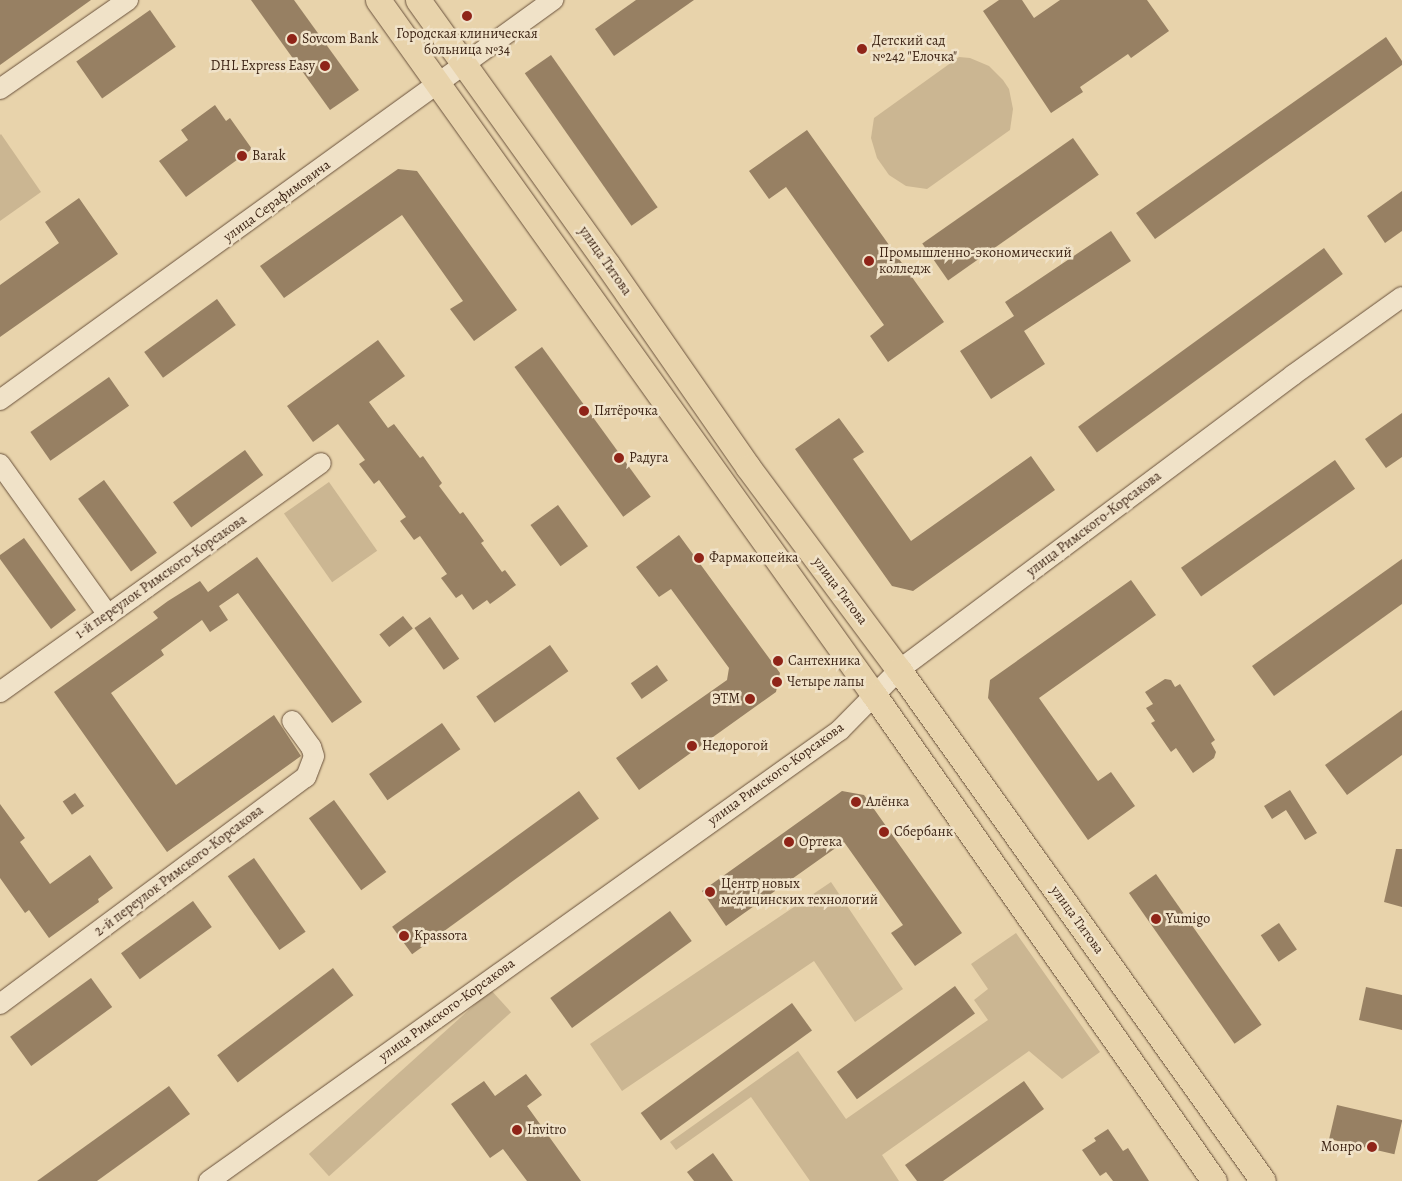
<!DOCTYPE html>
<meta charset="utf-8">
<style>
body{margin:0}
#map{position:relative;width:1402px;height:1181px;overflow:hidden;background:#e8d3ab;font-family:Alegreya,serif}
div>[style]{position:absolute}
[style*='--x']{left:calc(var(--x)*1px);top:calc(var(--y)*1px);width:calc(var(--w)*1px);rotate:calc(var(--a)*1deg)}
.green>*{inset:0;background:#cbb692;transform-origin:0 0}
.building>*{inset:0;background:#978063;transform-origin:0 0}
.roads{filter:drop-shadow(0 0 1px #69513b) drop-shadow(0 0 1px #69513b)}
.minor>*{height:20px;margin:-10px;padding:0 10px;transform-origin:10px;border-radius:10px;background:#f0e2c8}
.major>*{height:25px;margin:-12.5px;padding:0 12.5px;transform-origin:12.5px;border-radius:12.5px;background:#e8d3ab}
.dots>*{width:14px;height:14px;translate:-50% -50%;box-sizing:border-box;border:2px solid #f0e2c8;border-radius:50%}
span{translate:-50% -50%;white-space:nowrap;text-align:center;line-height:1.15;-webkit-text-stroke:5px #f0e2c8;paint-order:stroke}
.poi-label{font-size:14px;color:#3f2616}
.left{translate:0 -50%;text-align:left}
.right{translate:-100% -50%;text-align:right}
.street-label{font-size:14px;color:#3f2616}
</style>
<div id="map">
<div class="green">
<i style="clip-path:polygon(959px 57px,970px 58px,989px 66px,1003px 80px,1009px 89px,1013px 109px,1010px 130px,927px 189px,906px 186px,889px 175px,877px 158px,871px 138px,874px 118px)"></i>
<i style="clip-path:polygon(1px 134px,41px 192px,0 221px,0 135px)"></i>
<i style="left:329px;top:482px;width:84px;height:55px;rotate:55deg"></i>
<i style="clip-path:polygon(831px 882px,903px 989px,855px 1022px,814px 961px,622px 1091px,590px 1044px)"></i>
<i style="clip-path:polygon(1016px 933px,1100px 1052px,1062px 1079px,1029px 1051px,882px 1155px,899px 1181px,810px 1181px,751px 1097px,676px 1150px,670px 1142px,798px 1051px,846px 1119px,988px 1020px,974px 1000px,988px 989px,971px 964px)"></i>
<i style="left:491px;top:990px;width:30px;height:245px;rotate:48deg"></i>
</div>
<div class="building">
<i style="clip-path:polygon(0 0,91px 0,0 65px)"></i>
<i style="clip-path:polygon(251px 0,294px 0,359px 90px,330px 110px)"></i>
<i style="clip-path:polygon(636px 0,694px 0,614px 56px,595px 29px)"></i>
<i style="clip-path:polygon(999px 0,1022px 0,1034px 18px,1060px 0,1147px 0,1169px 31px,1131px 58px,1128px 54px,1080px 87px,1083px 92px,1051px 113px,983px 11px)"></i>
<i style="left:150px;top:10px;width:45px;height:90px;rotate:55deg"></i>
<i style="clip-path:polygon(1386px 37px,1402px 61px,1402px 65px,1155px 239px,1136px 213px)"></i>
<i style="left:551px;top:55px;width:186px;height:32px;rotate:55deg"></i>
<i style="clip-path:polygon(215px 105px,226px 121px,230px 118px,252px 149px,186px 197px,159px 161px,188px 140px,181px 130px)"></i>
<i style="clip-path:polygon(807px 130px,944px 322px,888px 362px,870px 336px,884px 325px,786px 187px,769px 199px,749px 171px)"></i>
<i style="left:1073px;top:138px;width:45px;height:184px;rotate:55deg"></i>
<i style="clip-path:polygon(398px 169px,417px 171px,517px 310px,474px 341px,450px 309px,463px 301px,402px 215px,284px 298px,260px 266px)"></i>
<i style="clip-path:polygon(1402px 191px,1402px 231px,1385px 243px,1367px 216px)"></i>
<i style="clip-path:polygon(79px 198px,118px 254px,0 337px,0 285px,59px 243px,45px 222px)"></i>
<i style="clip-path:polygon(1111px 231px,1131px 261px,1024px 331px,1045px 364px,991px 399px,960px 351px,1014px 316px,1005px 302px)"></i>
<i style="left:1324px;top:248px;width:32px;height:304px;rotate:54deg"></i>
<i style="left:217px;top:299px;width:32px;height:90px;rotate:54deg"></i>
<i style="clip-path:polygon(378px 340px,405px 376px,369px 402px,388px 428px,394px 424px,420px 458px,423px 456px,442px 483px,439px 486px,460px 514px,463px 512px,484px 541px,481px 543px,502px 572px,505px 570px,516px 585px,490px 604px,487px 600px,473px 610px,462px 594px,456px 598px,441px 578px,447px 574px,420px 536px,414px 540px,400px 521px,406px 517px,379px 480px,374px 484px,359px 464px,365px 460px,338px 424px,313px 442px,287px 406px)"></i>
<i style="left:542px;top:347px;width:185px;height:34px;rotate:54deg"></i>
<i style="left:109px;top:377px;width:35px;height:96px;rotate:55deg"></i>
<i style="clip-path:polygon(1402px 413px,1402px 457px,1386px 468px,1365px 439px)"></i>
<i style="clip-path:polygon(839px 418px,864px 452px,853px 459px,911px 541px,1031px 456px,1055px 490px,913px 591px,892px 586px,795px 449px)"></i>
<i style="left:245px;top:450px;width:31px;height:89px;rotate:54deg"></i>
<i style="left:1335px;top:460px;width:35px;height:188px;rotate:55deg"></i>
<i style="left:104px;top:480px;width:90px;height:32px;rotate:54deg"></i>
<i style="left:558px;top:505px;width:51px;height:34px;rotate:54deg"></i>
<i style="clip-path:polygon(679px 535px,780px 673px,776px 692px,639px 790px,616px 758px,727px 680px,729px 668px,671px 589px,659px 597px,636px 567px)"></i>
<i style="clip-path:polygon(24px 538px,76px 610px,51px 629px,0 559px,0 555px)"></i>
<i style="clip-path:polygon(257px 557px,362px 702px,332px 723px,238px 593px,219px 606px,228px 620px,210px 632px,202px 620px,161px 650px,164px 655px,111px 693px,176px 785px,274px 715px,301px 756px,167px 852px,54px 692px,158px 618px,153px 612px,168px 601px,200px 581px,208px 592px)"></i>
<i style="clip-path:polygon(1402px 559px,1402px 604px,1274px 696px,1252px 666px)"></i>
<i style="clip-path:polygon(1131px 580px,1156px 615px,1039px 698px,1098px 781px,1111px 772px,1135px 806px,1088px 840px,988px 698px,990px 680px)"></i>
<i style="left:403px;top:616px;width:16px;height:30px;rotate:52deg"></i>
<i style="left:430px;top:617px;width:51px;height:19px;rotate:55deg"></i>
<i style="left:550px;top:645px;width:32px;height:90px;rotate:55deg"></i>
<i style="left:657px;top:665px;width:19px;height:32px;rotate:55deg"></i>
<i style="clip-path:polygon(1165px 679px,1171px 680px,1175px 687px,1180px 684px,1215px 740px,1211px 743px,1216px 752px,1214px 758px,1193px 773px,1176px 748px,1171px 752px,1151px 723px,1155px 721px,1146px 708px,1153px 704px,1145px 692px)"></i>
<i style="clip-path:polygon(1402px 710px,1402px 755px,1347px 795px,1325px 765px)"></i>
<i style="left:442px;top:723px;width:32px;height:89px;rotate:55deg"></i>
<i style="clip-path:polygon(1290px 790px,1317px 833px,1305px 840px,1286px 810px,1272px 819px,1264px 806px)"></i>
<i style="left:579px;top:791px;width:34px;height:231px;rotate:54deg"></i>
<i style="clip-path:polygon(842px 791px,864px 795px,962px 933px,915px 966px,891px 933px,903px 925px,844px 842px,726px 926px,702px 891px)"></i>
<i style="left:75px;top:793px;width:16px;height:15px;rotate:55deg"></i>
<i style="left:334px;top:800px;width:89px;height:31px;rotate:54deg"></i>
<i style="clip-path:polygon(0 804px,25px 838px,20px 842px,50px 884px,90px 855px,113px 888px,98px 899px,99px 902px,49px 938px,29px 910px,25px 913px,0 878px)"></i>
<i style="clip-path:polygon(1396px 849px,1402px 849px,1402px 907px,1384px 902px)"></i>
<i style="left:254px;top:858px;width:90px;height:32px;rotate:55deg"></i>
<i style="left:1156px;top:874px;width:184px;height:33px;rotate:55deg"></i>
<i style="left:193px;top:901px;width:32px;height:89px;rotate:54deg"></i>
<i style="left:670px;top:911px;width:37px;height:148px;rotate:54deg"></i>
<i style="left:1279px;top:923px;width:32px;height:22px;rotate:56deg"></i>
<i style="left:333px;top:968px;width:34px;height:145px;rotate:53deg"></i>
<i style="left:91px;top:978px;width:36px;height:100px;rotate:54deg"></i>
<i style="left:955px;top:986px;width:34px;height:146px;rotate:54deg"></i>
<i style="clip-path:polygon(1366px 987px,1402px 995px,1402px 1030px,1359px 1020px)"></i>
<i style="left:792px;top:1003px;width:34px;height:187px;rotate:54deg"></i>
<i style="clip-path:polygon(526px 1074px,542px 1095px,527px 1106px,581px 1181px,527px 1181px,503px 1149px,490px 1158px,451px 1104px,484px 1081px,495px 1096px)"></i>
<i style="clip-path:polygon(1024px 1081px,1044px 1109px,943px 1181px,917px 1181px,905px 1165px)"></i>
<i style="clip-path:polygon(169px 1086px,190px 1114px,97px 1181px,37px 1181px)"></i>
<i style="left:1337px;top:1105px;width:67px;height:35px;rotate:13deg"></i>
<i style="clip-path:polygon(1108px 1129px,1123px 1151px,1128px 1148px,1149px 1181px,1113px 1181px,1106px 1172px,1100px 1176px,1082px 1150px,1096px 1141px,1094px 1138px)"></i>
<i style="clip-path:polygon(713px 1153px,733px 1181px,694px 1181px,687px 1172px)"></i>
</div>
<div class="roads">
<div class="minor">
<i style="--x:0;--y:89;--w:156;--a:-34.8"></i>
<i style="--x:0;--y:400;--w:683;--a:-35.88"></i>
<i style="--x:0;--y:464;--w:186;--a:54.4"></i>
<i style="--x:0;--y:692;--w:394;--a:-35.5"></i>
<i style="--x:0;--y:1004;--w:381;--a:-36.6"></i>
<i style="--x:306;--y:777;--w:22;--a:-69"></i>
<i style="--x:314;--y:756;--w:9;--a:-108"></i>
<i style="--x:311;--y:747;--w:32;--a:-126"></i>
<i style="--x:209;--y:1181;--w:776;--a:-35.55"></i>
<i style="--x:840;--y:730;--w:84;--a:-45.5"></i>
<i style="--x:899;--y:670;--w:492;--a:-36.8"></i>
<i style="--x:1293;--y:375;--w:134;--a:-35.6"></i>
</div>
<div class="major">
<i style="--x:378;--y:0;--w:854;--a:54.49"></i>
<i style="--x:874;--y:695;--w:593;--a:55.02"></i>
<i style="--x:418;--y:0;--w:325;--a:54.4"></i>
<i style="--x:607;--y:264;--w:247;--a:55.2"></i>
<i style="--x:748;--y:467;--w:253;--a:53.4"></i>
<i style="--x:899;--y:670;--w:627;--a:54.54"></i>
</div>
</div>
<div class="dots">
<i style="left:467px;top:16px;background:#8f2418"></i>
<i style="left:292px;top:39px;background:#8f2418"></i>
<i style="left:862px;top:49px;background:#8f2418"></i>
<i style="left:325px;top:66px;background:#8f2418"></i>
<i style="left:242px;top:156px;background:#8f2418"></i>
<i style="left:869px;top:261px;background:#8f2418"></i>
<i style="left:584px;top:411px;background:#8f2418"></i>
<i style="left:619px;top:458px;background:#8f2418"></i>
<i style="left:699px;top:558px;background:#8f2418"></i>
<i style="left:778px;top:661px;background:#8f2418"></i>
<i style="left:777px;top:682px;background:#8f2418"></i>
<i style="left:750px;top:699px;background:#8f2418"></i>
<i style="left:692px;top:746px;background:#8f2418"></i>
<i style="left:856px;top:802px;background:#8f2418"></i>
<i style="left:884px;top:832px;background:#8f2418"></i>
<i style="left:789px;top:842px;background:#8f2418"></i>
<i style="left:710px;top:892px;background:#8f2418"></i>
<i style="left:1156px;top:919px;background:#8f2418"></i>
<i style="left:404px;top:936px;background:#8f2418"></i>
<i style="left:517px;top:1130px;background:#8f2418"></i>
<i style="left:1372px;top:1147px;background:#8f2418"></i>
</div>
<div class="poi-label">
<span style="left:467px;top:42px">Городская клиническая<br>больница №34</span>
<span class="left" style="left:302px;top:39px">Sovcom Bank</span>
<span class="left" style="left:872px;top:49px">Детский сад<br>№242 "Елочка"</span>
<span class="right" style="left:315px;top:66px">DHL Express Easy</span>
<span class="left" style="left:252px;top:156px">Barak</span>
<span class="left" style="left:879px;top:261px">Промышленно-экономический<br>колледж</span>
<span class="left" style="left:594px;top:411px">Пятёрочка</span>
<span class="left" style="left:629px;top:458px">Радуга</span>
<span class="left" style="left:709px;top:558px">Фармакопейка</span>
<span class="left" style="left:788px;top:661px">Сантехника</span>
<span class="left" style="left:787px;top:682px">Четыре лапы</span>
<span class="right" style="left:740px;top:699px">ЭТМ</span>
<span class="left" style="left:702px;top:746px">Недорогой</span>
<span class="left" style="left:866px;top:802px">Алёнка</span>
<span class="left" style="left:894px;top:832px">Сбербанк</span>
<span class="left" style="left:799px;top:842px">Ортека</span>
<span class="left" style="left:721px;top:892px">Центр новых<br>медицинских технологий</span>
<span class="left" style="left:1166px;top:919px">Yumigo</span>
<span class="left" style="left:414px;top:936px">Краssота</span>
<span class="left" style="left:527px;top:1130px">Invitro</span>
<span class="right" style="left:1362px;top:1147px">Монро</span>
</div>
<div class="street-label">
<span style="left:277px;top:201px;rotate:-36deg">улица Серафимовича</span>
<span style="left:605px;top:261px;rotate:55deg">улица Титова</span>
<span style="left:1094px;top:524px;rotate:-37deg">улица Римского-Корсакова</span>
<span style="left:161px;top:577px;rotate:-35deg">1-й переулок Римского-Корсакова</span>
<span style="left:840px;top:591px;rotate:53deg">улица Титова</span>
<span style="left:776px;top:774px;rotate:-36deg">улица Римского-Корсакова</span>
<span style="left:179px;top:871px;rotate:-37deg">2-й переулок Римского-Корсакова</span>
<span style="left:1077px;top:920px;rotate:54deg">улица Титова</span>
<span style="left:447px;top:1010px;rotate:-36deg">улица Римского-Корсакова</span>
</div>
</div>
